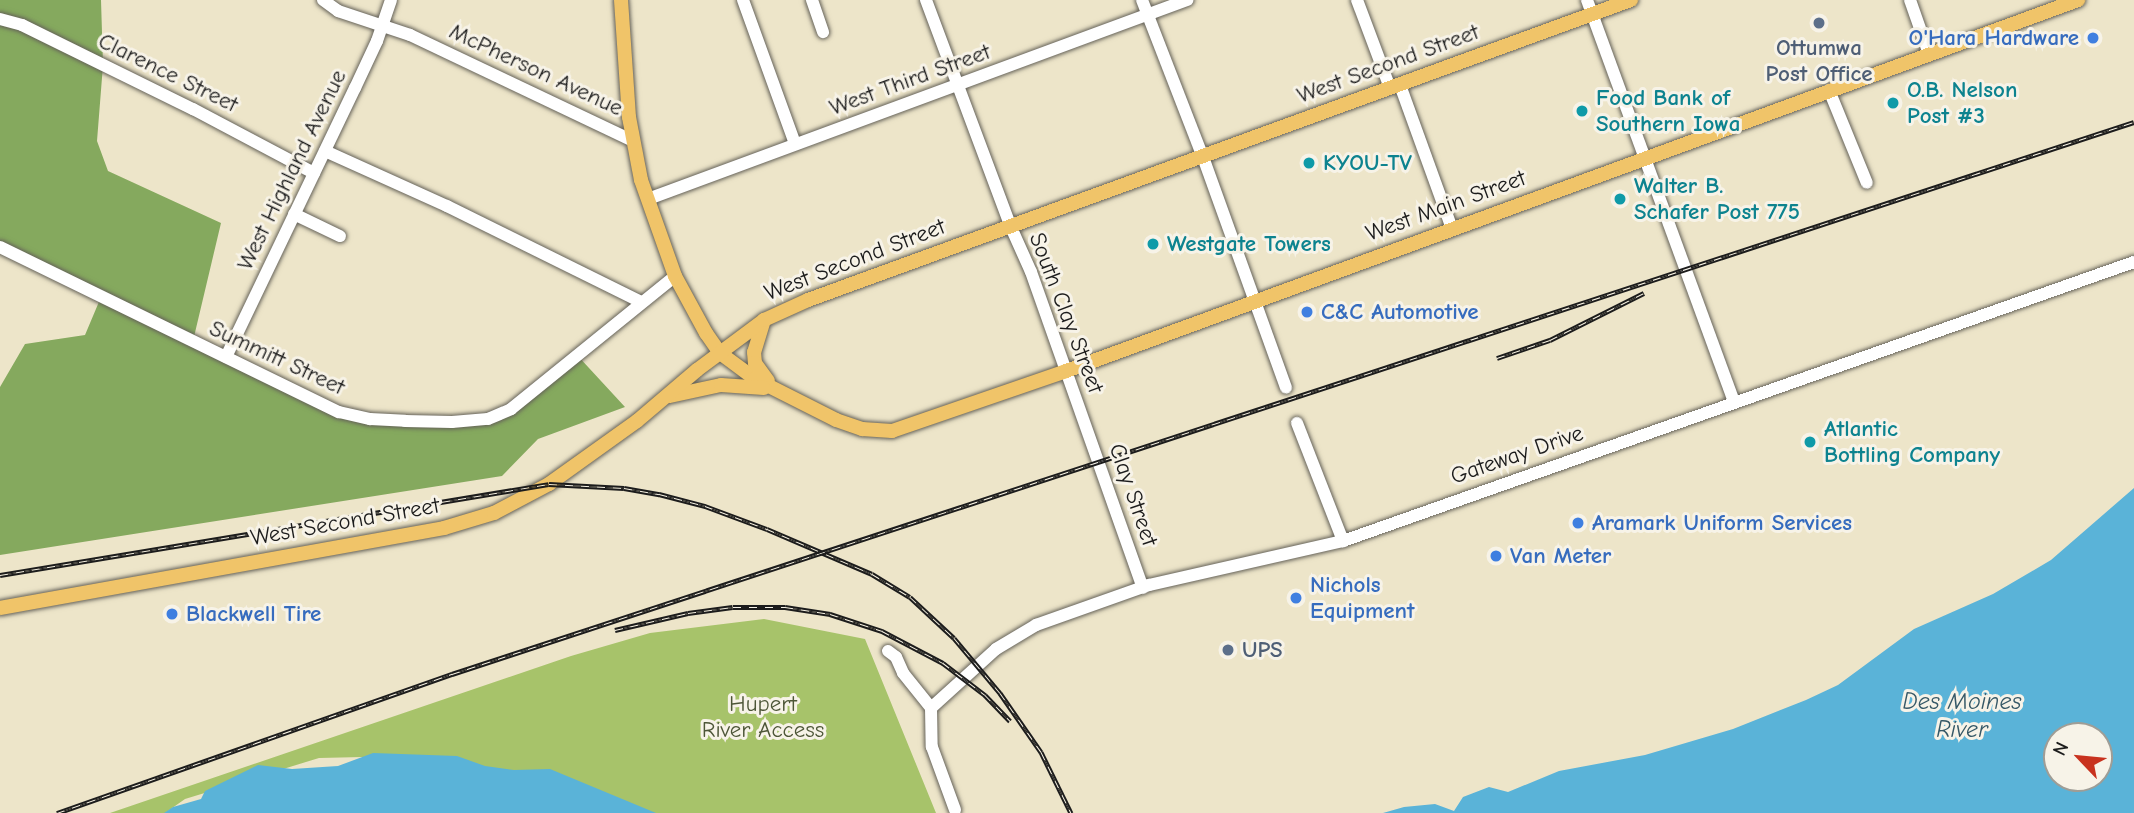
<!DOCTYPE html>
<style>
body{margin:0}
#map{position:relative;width:2134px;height:813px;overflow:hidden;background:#ede5c9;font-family:"Comic Neue",sans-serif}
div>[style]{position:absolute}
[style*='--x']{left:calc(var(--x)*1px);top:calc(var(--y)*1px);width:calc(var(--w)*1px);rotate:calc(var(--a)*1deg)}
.green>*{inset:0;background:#a7c36a}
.forest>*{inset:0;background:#85a95e}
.water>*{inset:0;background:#5ab3d8}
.roads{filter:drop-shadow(0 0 2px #656259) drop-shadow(0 0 2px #656259)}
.minor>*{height:12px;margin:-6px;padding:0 6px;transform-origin:6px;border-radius:6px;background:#fff}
.major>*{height:14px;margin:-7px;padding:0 7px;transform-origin:7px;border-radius:7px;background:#f0c469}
.rail>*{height:5px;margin-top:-2.5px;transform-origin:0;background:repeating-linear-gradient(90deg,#f7f3e8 0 8px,#1c1c1c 0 16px);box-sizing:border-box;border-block:2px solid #1c1c1c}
.dots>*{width:19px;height:19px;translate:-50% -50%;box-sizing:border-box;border:4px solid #f7f3e8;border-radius:50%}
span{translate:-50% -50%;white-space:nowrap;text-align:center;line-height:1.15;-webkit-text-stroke:6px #f7f3e8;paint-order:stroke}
.shop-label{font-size:23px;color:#366cbe;font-weight:700}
.right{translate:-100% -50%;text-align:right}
.left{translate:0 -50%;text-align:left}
.service-label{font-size:23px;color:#4e5e75;font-weight:700}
.street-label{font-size:23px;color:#1c1c1c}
.culture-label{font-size:23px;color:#0d838f;font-weight:700}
.park-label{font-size:23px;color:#4d5637}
.water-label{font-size:24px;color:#355867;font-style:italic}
.north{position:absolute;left:2043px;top:722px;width:70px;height:70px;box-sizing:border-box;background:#f7f3e8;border:2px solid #9f9d96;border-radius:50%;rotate:296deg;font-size:19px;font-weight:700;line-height:28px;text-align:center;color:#1c1c1c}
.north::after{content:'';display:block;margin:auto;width:24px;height:32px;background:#c8321e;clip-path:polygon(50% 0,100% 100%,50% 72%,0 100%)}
</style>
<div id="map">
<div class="green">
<i style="clip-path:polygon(764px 619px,865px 639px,936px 813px,622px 813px,406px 756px,319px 758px,185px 799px,165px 813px,110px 813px,571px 656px,650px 633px)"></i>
</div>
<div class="forest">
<i style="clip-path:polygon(0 0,101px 0,103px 65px,97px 141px,108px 171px,221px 223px,193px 341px,339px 412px,488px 419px,577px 355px,625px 407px,538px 439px,502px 476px,0 555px,0 387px,25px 344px,85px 335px,101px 297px,0 247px)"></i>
</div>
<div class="water">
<i style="clip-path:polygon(evenodd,2134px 488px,2134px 813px,1383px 813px,1404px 807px,1435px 804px,1454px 811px,1463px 797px,1489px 787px,1508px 792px,1559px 771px,1645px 755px,1733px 729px,1806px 700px,1838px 685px,1914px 629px,1993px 594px,2051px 560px,2134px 488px,2099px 736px,2099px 778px,2057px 778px,2057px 736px,2099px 736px)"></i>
<i style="clip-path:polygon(373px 753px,457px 756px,485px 766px,514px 770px,550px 769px,656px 813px,164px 813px,173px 807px,201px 799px,205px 791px,258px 765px,292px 769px,338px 766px)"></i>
</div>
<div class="roads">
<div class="minor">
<i style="--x:323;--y:0;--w:19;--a:36"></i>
<i style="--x:338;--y:11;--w:76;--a:18.4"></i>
<i style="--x:410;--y:35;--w:247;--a:25.4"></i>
<i style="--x:743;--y:0;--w:153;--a:70.1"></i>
<i style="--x:812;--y:0;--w:34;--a:71"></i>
<i style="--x:926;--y:0;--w:240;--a:69.5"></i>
<i style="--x:1010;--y:225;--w:51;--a:65.9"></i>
<i style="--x:1031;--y:272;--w:335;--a:70.5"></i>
<i style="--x:1142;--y:0;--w:168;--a:68.8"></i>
<i style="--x:1203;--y:157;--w:245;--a:70.2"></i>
<i style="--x:1357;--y:0;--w:94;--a:69.4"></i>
<i style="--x:1587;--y:0;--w:428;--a:69.9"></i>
<i style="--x:1910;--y:0;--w:57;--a:70.6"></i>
<i style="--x:0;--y:19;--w:23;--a:15"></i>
<i style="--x:22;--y:25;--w:191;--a:26.2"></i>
<i style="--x:193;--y:109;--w:137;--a:27.9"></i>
<i style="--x:1400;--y:85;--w:153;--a:70.1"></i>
<i style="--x:1829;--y:90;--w:100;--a:67.8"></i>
<i style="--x:325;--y:151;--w:134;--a:24.3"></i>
<i style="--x:447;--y:206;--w:216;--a:26.3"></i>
<i style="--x:648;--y:199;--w:575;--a:-20.26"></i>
<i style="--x:294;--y:214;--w:51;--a:25.6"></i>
<i style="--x:0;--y:247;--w:377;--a:26"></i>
<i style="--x:339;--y:412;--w:32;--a:13"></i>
<i style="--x:370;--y:419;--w:35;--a:3"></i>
<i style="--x:405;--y:421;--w:47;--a:1.2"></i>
<i style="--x:452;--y:422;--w:36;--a:-5"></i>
<i style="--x:488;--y:419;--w:25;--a:-23"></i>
<i style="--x:511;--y:409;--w:211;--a:-39"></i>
<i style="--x:226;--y:357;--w:298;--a:-64.4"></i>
<i style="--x:355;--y:88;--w:52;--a:-64.9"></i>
<i style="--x:377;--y:41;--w:43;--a:-71.1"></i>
<i style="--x:1297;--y:423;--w:127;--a:68.7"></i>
<i style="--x:888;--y:651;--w:10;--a:37"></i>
<i style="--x:896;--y:657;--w:17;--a:66"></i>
<i style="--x:903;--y:673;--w:45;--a:51.3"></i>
<i style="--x:931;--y:708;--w:88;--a:-42.2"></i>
<i style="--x:996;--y:649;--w:47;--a:-31"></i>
<i style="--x:1036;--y:625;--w:120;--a:-19.5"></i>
<i style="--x:1149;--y:585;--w:199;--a:-12.8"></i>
<i style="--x:1343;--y:541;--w:839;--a:-19.43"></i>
<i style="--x:931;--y:708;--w:39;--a:89"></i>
<i style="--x:932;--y:747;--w:67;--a:69.9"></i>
</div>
<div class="major">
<i style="--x:621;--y:0;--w:117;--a:86.1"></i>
<i style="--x:629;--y:117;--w:64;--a:79.2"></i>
<i style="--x:641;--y:180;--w:102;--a:70.5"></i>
<i style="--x:675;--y:276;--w:65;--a:61.5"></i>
<i style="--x:706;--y:333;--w:24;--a:55"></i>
<i style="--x:720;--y:353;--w:44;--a:36.6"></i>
<i style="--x:755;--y:379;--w:91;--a:26.8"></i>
<i style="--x:836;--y:420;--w:28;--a:19"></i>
<i style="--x:862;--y:429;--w:30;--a:4"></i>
<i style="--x:892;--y:431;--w:184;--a:-19"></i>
<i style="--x:1066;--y:371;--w:1078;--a:-20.13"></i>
<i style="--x:764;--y:320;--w:34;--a:107"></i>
<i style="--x:754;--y:352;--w:11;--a:85"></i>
<i style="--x:755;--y:363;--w:22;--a:54"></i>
<i style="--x:670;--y:396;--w:52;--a:-12.2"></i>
<i style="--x:721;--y:385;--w:43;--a:4"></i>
<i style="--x:0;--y:608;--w:451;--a:-10.2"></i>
<i style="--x:444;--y:528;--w:52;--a:-16.7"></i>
<i style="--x:494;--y:513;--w:62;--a:-27.8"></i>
<i style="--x:549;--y:484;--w:108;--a:-35.6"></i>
<i style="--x:637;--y:421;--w:79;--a:-40.4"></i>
<i style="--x:697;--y:370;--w:84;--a:-36.7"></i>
<i style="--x:764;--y:320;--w:48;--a:-24.4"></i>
<i style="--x:808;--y:300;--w:876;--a:-20.03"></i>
</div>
</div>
<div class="rail">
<i style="--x:1497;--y:358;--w:56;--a:-18.8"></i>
<i style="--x:1550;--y:340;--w:105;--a:-26.6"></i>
<i style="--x:0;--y:575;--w:556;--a:-9.41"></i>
<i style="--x:549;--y:484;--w:75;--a:3.1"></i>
<i style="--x:624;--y:488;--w:36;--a:10"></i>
<i style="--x:659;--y:494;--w:48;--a:14.6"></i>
<i style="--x:705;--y:506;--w:66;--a:20.4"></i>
<i style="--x:767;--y:529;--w:114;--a:23.2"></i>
<i style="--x:872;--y:574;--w:44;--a:31.2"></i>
<i style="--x:910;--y:597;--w:60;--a:43"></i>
<i style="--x:954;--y:638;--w:72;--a:50.1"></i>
<i style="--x:1000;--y:693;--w:72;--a:55.2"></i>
<i style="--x:1041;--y:752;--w:68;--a:63.8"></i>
<i style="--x:615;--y:630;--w:75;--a:-13.1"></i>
<i style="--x:688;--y:613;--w:45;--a:-7.6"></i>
<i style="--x:733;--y:607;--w:52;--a:0"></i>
<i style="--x:785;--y:607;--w:46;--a:8.8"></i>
<i style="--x:830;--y:614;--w:55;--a:18.1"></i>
<i style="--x:882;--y:631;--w:69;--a:27.7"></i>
<i style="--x:943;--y:663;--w:53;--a:37.3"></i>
<i style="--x:985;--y:695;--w:36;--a:46"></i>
<i style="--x:57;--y:813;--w:419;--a:-19.4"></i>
<i style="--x:452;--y:674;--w:1770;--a:-18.17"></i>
</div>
<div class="dots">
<i style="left:1819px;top:23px;background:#5c6f8a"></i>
<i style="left:2093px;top:38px;background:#3f7fe0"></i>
<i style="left:1893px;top:103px;background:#0f9aa8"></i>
<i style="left:1582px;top:111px;background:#0f9aa8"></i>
<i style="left:1309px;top:163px;background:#0f9aa8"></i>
<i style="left:1620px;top:199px;background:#0f9aa8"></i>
<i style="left:1153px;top:244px;background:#0f9aa8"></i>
<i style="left:1307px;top:312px;background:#3f7fe0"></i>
<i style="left:1810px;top:442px;background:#0f9aa8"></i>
<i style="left:1578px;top:523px;background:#3f7fe0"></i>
<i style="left:1496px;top:556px;background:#3f7fe0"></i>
<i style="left:1296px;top:598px;background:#3f7fe0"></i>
<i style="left:172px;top:614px;background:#3f7fe0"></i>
<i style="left:1228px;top:650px;background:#5c6f8a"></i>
</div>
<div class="shop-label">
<span class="right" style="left:2079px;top:38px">O'Hara Hardware</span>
<span class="left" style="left:1321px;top:312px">C&amp;C Automotive</span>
<span class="left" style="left:1592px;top:523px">Aramark Uniform Services</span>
<span class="left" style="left:1510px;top:556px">Van Meter</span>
<span class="left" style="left:1310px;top:598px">Nichols<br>Equipment</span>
<span class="left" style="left:186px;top:614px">Blackwell Tire</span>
</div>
<div class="service-label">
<span style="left:1819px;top:61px">Ottumwa<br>Post Office</span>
<span class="left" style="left:1242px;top:650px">UPS</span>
</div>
<div class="street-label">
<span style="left:1388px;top:64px;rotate:-20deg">West Second Street</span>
<span style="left:536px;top:70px;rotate:25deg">McPherson Avenue</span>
<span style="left:168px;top:73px;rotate:26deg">Clarence Street</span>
<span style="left:910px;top:80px;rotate:-20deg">West Third Street</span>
<span style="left:292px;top:170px;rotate:-64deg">West Highland Avenue</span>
<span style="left:1446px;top:206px;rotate:-20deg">West Main Street</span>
<span style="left:855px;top:260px;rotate:-21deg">West Second Street</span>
<span style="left:1066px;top:313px;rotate:69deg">South Clay Street</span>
<span style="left:277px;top:358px;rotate:25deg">Summitt Street</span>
<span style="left:1517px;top:455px;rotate:-19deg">Gateway Drive</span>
<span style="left:1133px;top:495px;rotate:71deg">Clay Street</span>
<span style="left:345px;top:522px;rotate:-10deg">West Second Street</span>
</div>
<div class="culture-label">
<span class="left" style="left:1907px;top:103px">O.B. Nelson<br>Post #3</span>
<span class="left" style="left:1596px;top:111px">Food Bank of<br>Southern Iowa</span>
<span class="left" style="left:1323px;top:163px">KYOU-TV</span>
<span class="left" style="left:1634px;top:199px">Walter B.<br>Schafer Post 775</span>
<span class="left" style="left:1167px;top:244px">Westgate Towers</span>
<span class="left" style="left:1824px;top:442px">Atlantic<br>Bottling Company</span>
</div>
<div class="park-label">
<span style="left:763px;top:717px">Hupert<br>River Access</span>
</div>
<div class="water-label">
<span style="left:1962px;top:716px">Des Moines<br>River</span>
</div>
<div class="north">N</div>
</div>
